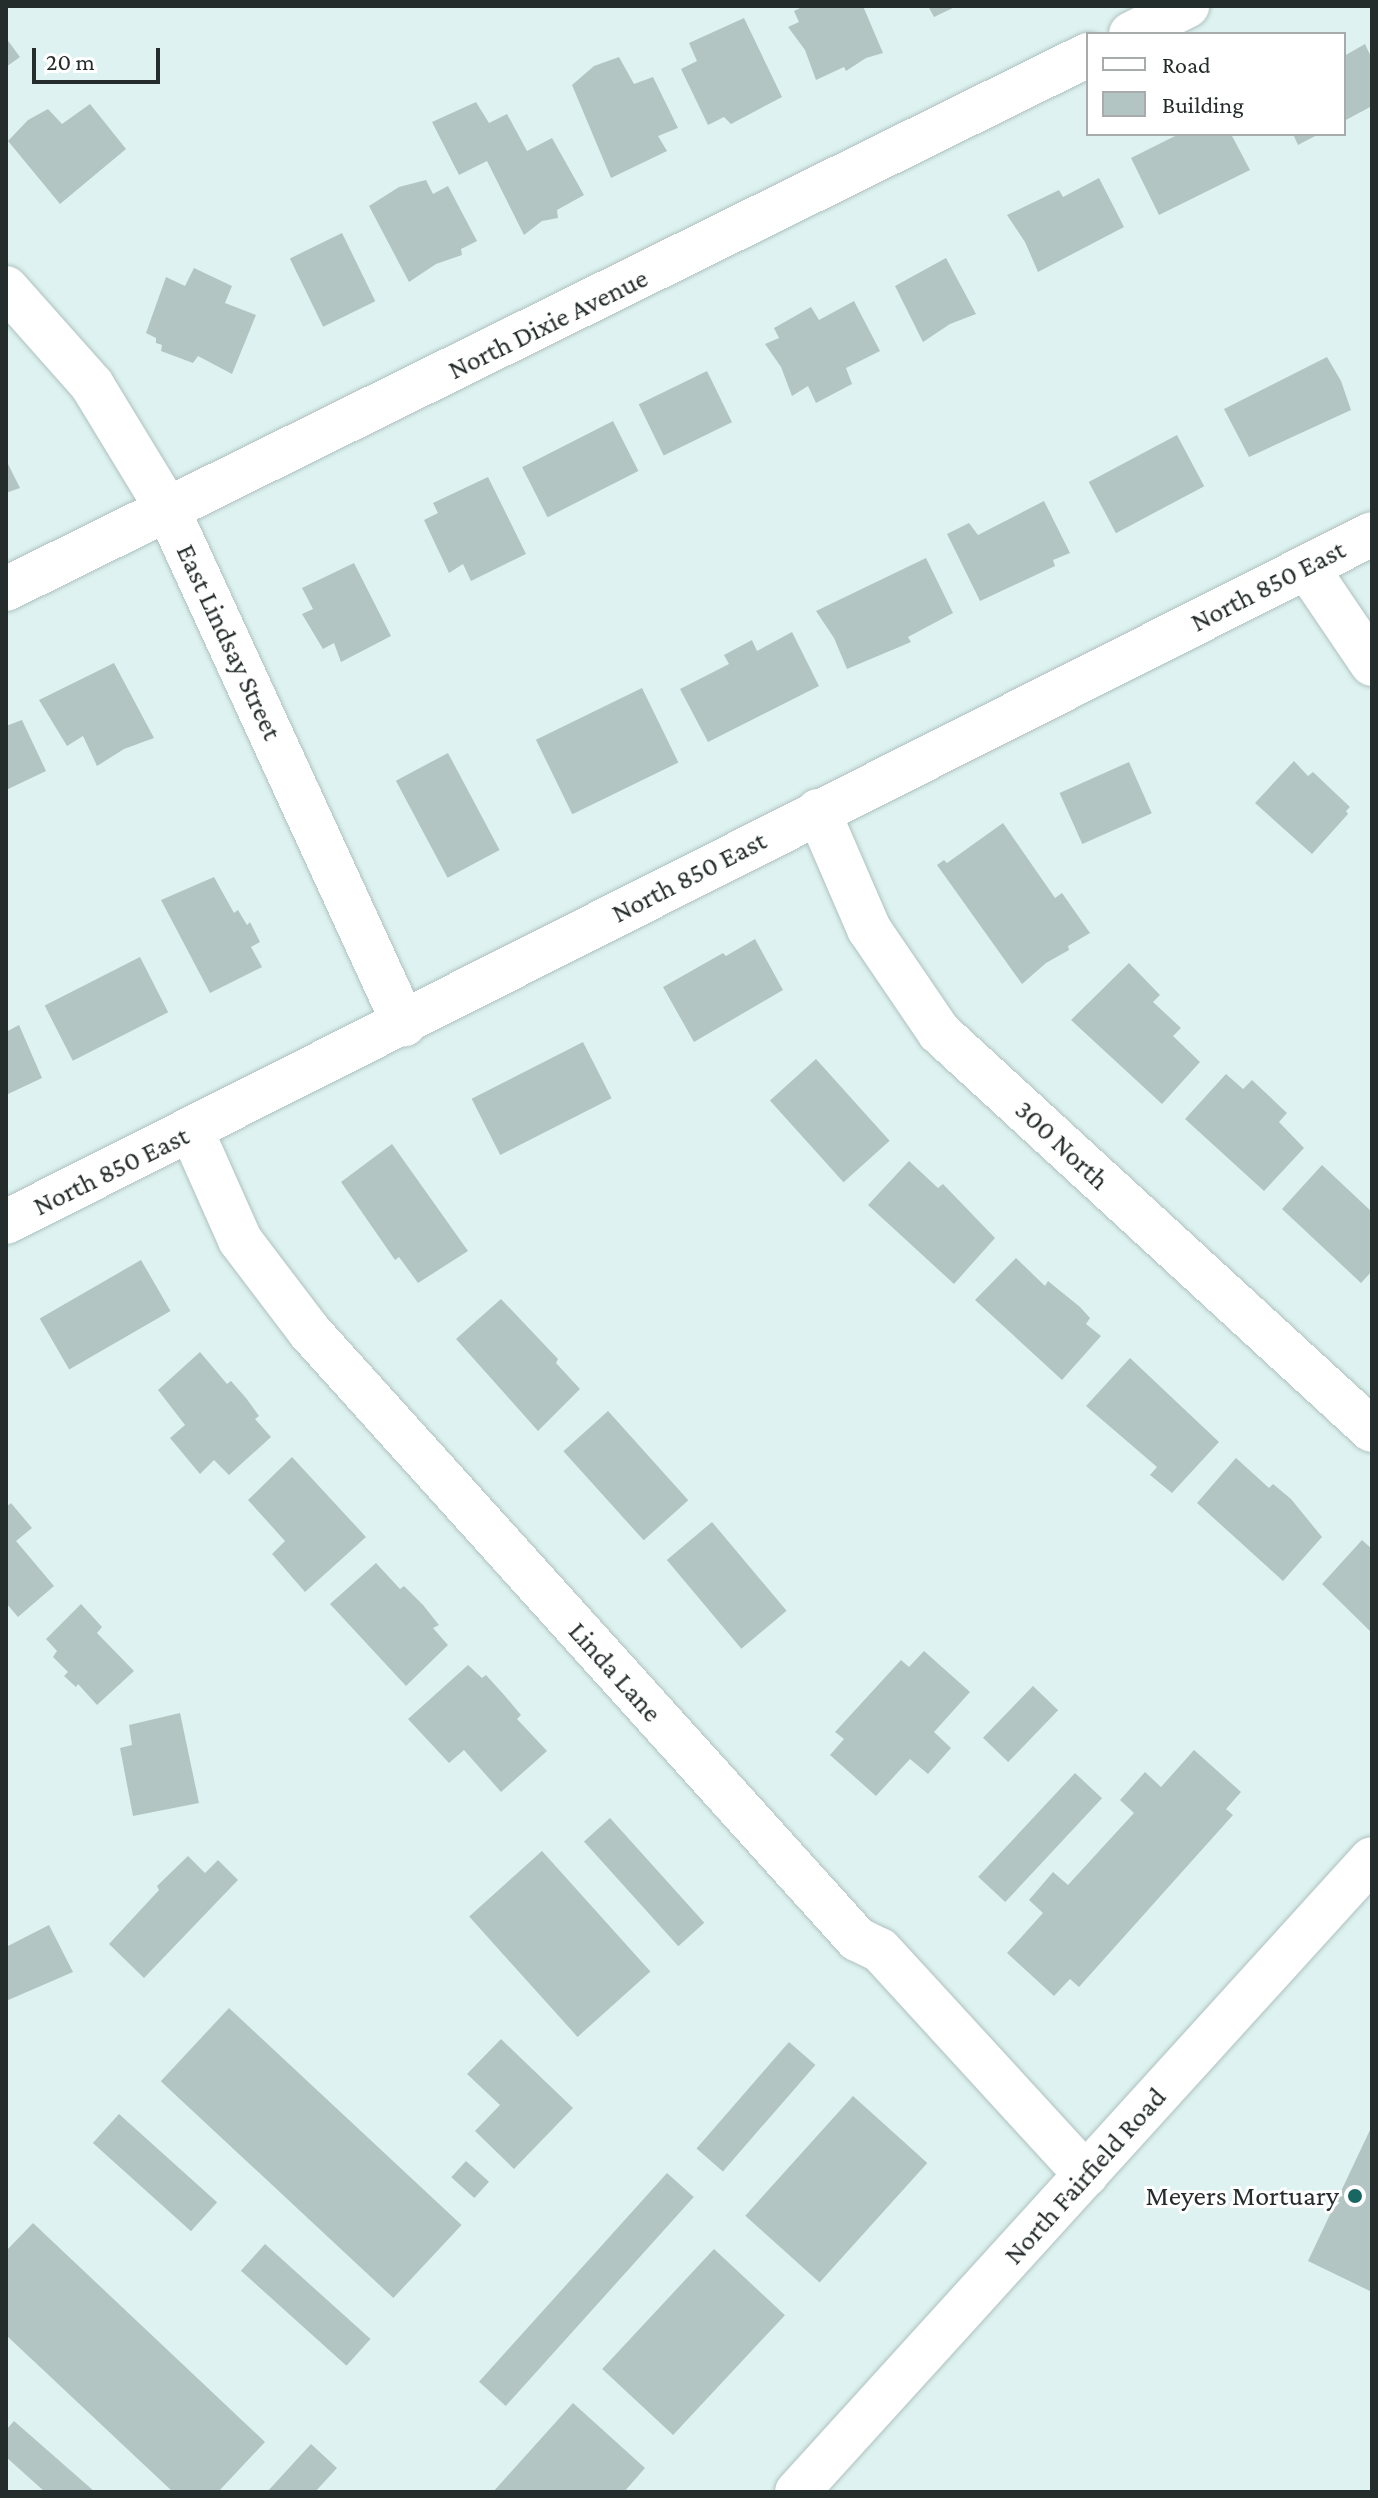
<!DOCTYPE html>
<style>
body{margin:0}
#map{position:relative;width:1378px;height:2498px;overflow:hidden;background:#def3f1;font-family:"Crimson Pro",serif}
div>[style]{position:absolute}
[style*='--x']{left:calc(var(--x)*1px);top:calc(var(--y)*1px);width:calc(var(--w)*1px);rotate:calc(var(--a)*1deg)}
.building>*{inset:0;background:#b2c5c3;transform-origin:0 0}
.roads{filter:drop-shadow(0 0 2px #aec1bf) drop-shadow(0 0 2px #aec1bf)}
.street>*{height:44px;margin:-22px;padding:0 22px;transform-origin:22px;border-radius:22px;background:#fff}
.secondary>*{height:44px;margin:-22px;padding:0 22px;transform-origin:22px;border-radius:22px;background:#fff}
.dots>*{width:22px;height:22px;translate:-50% -50%;box-sizing:border-box;border:4px solid #fff;border-radius:50%}
span{translate:-50% -50%;white-space:nowrap;text-align:center;line-height:1.15;-webkit-text-stroke:6px #fff;paint-order:stroke}
.street-label{font-size:28px;color:#252d2c}
.poi-label{font-size:28px;color:#252d2c}
.right{translate:-100% -50%;text-align:right}
.frame{position:absolute;inset:0;border:8px solid #252d2c;pointer-events:none}
.legend{position:absolute;left:1086px;top:32px;width:260px;height:104px;box-sizing:border-box;background:#fff;border:2px solid #a8abab;margin:0;padding:10px 14px;list-style:none;font-size:24px;color:#252d2c}
.legend li{display:flex;align-items:center;gap:16px;height:40px}
.legend b{width:40px;border:2px solid #a8abab}
.scale{position:absolute;left:32px;top:48px;width:128px;height:36px;box-sizing:border-box;border:4px solid #252d2c;border-top:0;padding-left:10px;font-size:24px;line-height:28px;white-space:nowrap;color:#252d2c;-webkit-text-stroke:6px #fff;paint-order:stroke}
</style>
<div id="map">
<div class="building">
<i style="clip-path:polygon(804px 6px,863px 6px,883px 53px,866px 58px,846px 71px,844px 67px,816px 80px,805px 50px,788px 27px,799px 22px,794px 11px)"></i>
<i style="clip-path:polygon(928px 6px,957px 6px,934px 17px)"></i>
<i style="clip-path:polygon(744px 18px,782px 97px,731px 124px,724px 117px,708px 125px,681px 69px,697px 61px,689px 43px)"></i>
<i style="clip-path:polygon(6px 38px,20px 57px,6px 67px)"></i>
<i style="clip-path:polygon(1365px 44px,1372px 59px,1372px 106px,1344px 121px,1344px 56px)"></i>
<i style="clip-path:polygon(619px 57px,634px 84px,653px 77px,678px 128px,658px 136px,667px 151px,611px 178px,572px 85px,594px 66px)"></i>
<i style="clip-path:polygon(476px 102px,489px 123px,507px 114px,527px 151px,552px 138px,584px 195px,557px 210px,558px 218px,542px 221px,524px 235px,487px 161px,459px 175px,432px 122px)"></i>
<i style="clip-path:polygon(90px 104px,126px 149px,60px 204px,8px 141px,28px 120px,48px 109px,62px 124px)"></i>
<i style="clip-path:polygon(1179px 134px,1231px 134px,1250px 170px,1159px 215px,1131px 158px)"></i>
<i style="clip-path:polygon(1293px 134px,1319px 134px,1298px 145px)"></i>
<i style="clip-path:polygon(1099px 178px,1124px 227px,1038px 272px,1025px 242px,1007px 215px,1059px 190px,1063px 197px)"></i>
<i style="clip-path:polygon(426px 180px,433px 194px,448px 186px,477px 241px,461px 249px,462px 255px,436px 264px,409px 282px,369px 206px,399px 187px)"></i>
<i style="left:342px;top:233px;width:76px;height:58px;rotate:64deg"></i>
<i style="clip-path:polygon(946px 258px,976px 314px,950px 324px,923px 342px,895px 286px)"></i>
<i style="clip-path:polygon(194px 268px,232px 286px,225px 303px,256px 315px,232px 374px,198px 356px,193px 363px,161px 351px,162px 345px,156px 343px,156px 338px,146px 333px,166px 277px,185px 286px)"></i>
<i style="clip-path:polygon(854px 301px,880px 351px,846px 368px,852px 384px,816px 403px,808px 386px,792px 396px,781px 367px,765px 344px,779px 338px,774px 328px,811px 307px,819px 320px)"></i>
<i style="clip-path:polygon(1327px 357px,1341px 381px,1351px 410px,1249px 457px,1224px 409px)"></i>
<i style="left:707px;top:371px;width:57px;height:76px;rotate:64deg"></i>
<i style="left:613px;top:421px;width:56px;height:102px;rotate:63deg"></i>
<i style="left:1177px;top:435px;width:58px;height:100px;rotate:62deg"></i>
<i style="clip-path:polygon(6px 460px,20px 488px,6px 493px)"></i>
<i style="clip-path:polygon(488px 477px,526px 554px,471px 581px,463px 564px,449px 573px,424px 520px,438px 513px,433px 503px)"></i>
<i style="clip-path:polygon(1044px 501px,1070px 553px,1053px 560px,1055px 566px,980px 601px,947px 534px,969px 523px,978px 535px)"></i>
<i style="clip-path:polygon(926px 558px,953px 613px,908px 637px,911px 642px,847px 669px,834px 638px,816px 611px)"></i>
<i style="clip-path:polygon(354px 563px,391px 636px,341px 662px,334px 643px,323px 649px,302px 614px,313px 609px,302px 588px)"></i>
<i style="clip-path:polygon(792px 632px,819px 686px,708px 742px,680px 689px,729px 664px,724px 655px,752px 640px,757px 651px)"></i>
<i style="clip-path:polygon(114px 663px,154px 738px,124px 749px,97px 766px,83px 736px,67px 746px,39px 700px)"></i>
<i style="left:642px;top:688px;width:83px;height:118px;rotate:64deg"></i>
<i style="clip-path:polygon(22px 720px,46px 771px,6px 790px,6px 726px)"></i>
<i style="left:448px;top:753px;width:110px;height:59px;rotate:62deg"></i>
<i style="clip-path:polygon(1294px 761px,1308px 776px,1313px 772px,1350px 807px,1346px 811px,1348px 814px,1312px 854px,1255px 803px)"></i>
<i style="left:1129px;top:762px;width:56px;height:76px;rotate:66deg"></i>
<i style="clip-path:polygon(1003px 823px,1055px 898px,1062px 893px,1090px 933px,1068px 946px,1069px 950px,1046px 963px,1022px 984px,937px 865px,944px 860px,947px 863px)"></i>
<i style="clip-path:polygon(214px 877px,234px 913px,238px 910px,247px 925px,250px 922px,260px 942px,251px 947px,262px 967px,210px 993px,161px 900px)"></i>
<i style="clip-path:polygon(755px 939px,783px 990px,694px 1042px,663px 987px,723px 953px,726px 956px)"></i>
<i style="left:140px;top:957px;width:62px;height:107px;rotate:63deg"></i>
<i style="clip-path:polygon(1129px 963px,1160px 995px,1153px 1002px,1181px 1028px,1173px 1036px,1200px 1062px,1162px 1104px,1071px 1020px)"></i>
<i style="clip-path:polygon(19px 1025px,42px 1078px,6px 1095px,6px 1032px)"></i>
<i style="left:583px;top:1042px;width:63px;height:125px;rotate:63deg"></i>
<i style="left:816px;top:1059px;width:110px;height:62px;rotate:48deg"></i>
<i style="clip-path:polygon(1226px 1074px,1243px 1089px,1252px 1080px,1287px 1113px,1279px 1122px,1304px 1148px,1264px 1191px,1185px 1119px)"></i>
<i style="clip-path:polygon(392px 1144px,468px 1251px,418px 1283px,399px 1257px,395px 1260px,341px 1182px)"></i>
<i style="clip-path:polygon(909px 1161px,938px 1188px,943px 1184px,995px 1238px,954px 1284px,868px 1205px)"></i>
<i style="clip-path:polygon(1322px 1165px,1372px 1212px,1372px 1271px,1361px 1283px,1282px 1209px)"></i>
<i style="clip-path:polygon(1016px 1258px,1045px 1286px,1048px 1281px,1080px 1307px,1090px 1318px,1086px 1324px,1101px 1336px,1062px 1380px,975px 1300px)"></i>
<i style="left:141px;top:1260px;width:59px;height:117px;rotate:60deg"></i>
<i style="clip-path:polygon(501px 1299px,558px 1359px,556px 1363px,580px 1389px,538px 1431px,456px 1339px)"></i>
<i style="clip-path:polygon(200px 1352px,227px 1384px,231px 1381px,246px 1398px,259px 1416px,255px 1419px,271px 1437px,229px 1475px,214px 1460px,200px 1474px,170px 1438px,185px 1425px,158px 1390px)"></i>
<i style="clip-path:polygon(1130px 1358px,1219px 1442px,1172px 1493px,1150px 1475px,1157px 1467px,1086px 1406px)"></i>
<i style="left:608px;top:1411px;width:120px;height:60px;rotate:48deg"></i>
<i style="clip-path:polygon(292px 1457px,366px 1537px,305px 1592px,272px 1554px,285px 1541px,248px 1500px)"></i>
<i style="clip-path:polygon(1236px 1458px,1269px 1488px,1273px 1484px,1291px 1499px,1322px 1537px,1283px 1581px,1197px 1503px)"></i>
<i style="clip-path:polygon(11px 1503px,32px 1528px,16px 1541px,54px 1586px,18px 1617px,6px 1603px,6px 1507px)"></i>
<i style="left:712px;top:1522px;width:116px;height:59px;rotate:50deg"></i>
<i style="clip-path:polygon(1362px 1540px,1372px 1549px,1372px 1633px,1322px 1584px)"></i>
<i style="clip-path:polygon(376px 1563px,400px 1589px,404px 1586px,423px 1605px,439px 1625px,433px 1628px,448px 1645px,406px 1686px,330px 1604px)"></i>
<i style="clip-path:polygon(81px 1604px,102px 1627px,97px 1633px,134px 1671px,97px 1705px,78px 1684px,76px 1687px,64px 1676px,68px 1672px,53px 1657px,57px 1651px,46px 1639px)"></i>
<i style="clip-path:polygon(924px 1651px,970px 1692px,934px 1732px,951px 1748px,928px 1774px,910px 1759px,876px 1796px,830px 1755px,844px 1739px,835px 1732px,901px 1660px,909px 1667px)"></i>
<i style="clip-path:polygon(468px 1665px,482px 1678px,486px 1675px,505px 1696px,521px 1715px,517px 1719px,547px 1751px,501px 1792px,464px 1750px,449px 1763px,408px 1719px)"></i>
<i style="left:1033px;top:1686px;width:35px;height:72px;rotate:44deg"></i>
<i style="clip-path:polygon(180px 1713px,199px 1803px,133px 1816px,120px 1748px,132px 1745px,129px 1725px)"></i>
<i style="clip-path:polygon(1194px 1750px,1241px 1792px,1226px 1809px,1233px 1815px,1079px 1987px,1070px 1979px,1054px 1996px,1007px 1953px,1043px 1913px,1029px 1900px,1053px 1872px,1068px 1885px,1134px 1813px,1120px 1800px,1145px 1772px,1161px 1787px)"></i>
<i style="left:1075px;top:1773px;width:37px;height:142px;rotate:43deg"></i>
<i style="left:610px;top:1818px;width:141px;height:35px;rotate:48deg"></i>
<i style="left:542px;top:1851px;width:162px;height:98px;rotate:48deg"></i>
<i style="clip-path:polygon(188px 1856px,205px 1873px,218px 1860px,238px 1880px,144px 1978px,109px 1944px,159px 1890px,157px 1886px)"></i>
<i style="clip-path:polygon(49px 1925px,73px 1972px,6px 2001px,6px 1947px)"></i>
<i style="left:229px;top:2008px;width:318px;height:100px;rotate:43deg"></i>
<i style="clip-path:polygon(501px 2039px,573px 2108px,514px 2169px,475px 2131px,500px 2105px,467px 2074px)"></i>
<i style="left:789px;top:2042px;width:35px;height:141px;rotate:41deg"></i>
<i style="left:853px;top:2096px;width:100px;height:161px;rotate:42deg"></i>
<i style="left:119px;top:2114px;width:132px;height:39px;rotate:42deg"></i>
<i style="clip-path:polygon(1370px 2130px,1372px 2132px,1372px 2292px,1308px 2261px)"></i>
<i style="left:466px;top:2161px;width:31px;height:22px;rotate:42deg"></i>
<i style="left:667px;top:2173px;width:36px;height:281px;rotate:42deg"></i>
<i style="clip-path:polygon(33px 2223px,265px 2442px,218px 2492px,173px 2492px,6px 2335px,6px 2251px)"></i>
<i style="left:265px;top:2244px;width:142px;height:36px;rotate:42deg"></i>
<i style="left:714px;top:2249px;width:97px;height:164px;rotate:43deg"></i>
<i style="clip-path:polygon(573px 2403px,645px 2468px,624px 2492px,493px 2492px)"></i>
<i style="clip-path:polygon(14px 2421px,95px 2492px,45px 2492px,6px 2457px,6px 2430px)"></i>
<i style="clip-path:polygon(311px 2444px,337px 2468px,315px 2492px,267px 2492px)"></i>
</div>
<div class="roads">
<div class="street">
<i style="--x:1131;--y:34;--w:63;--a:-26.6"></i>
<i style="--x:6;--y:288;--w:130;--a:48.4"></i>
<i style="--x:92;--y:385;--w:146;--a:58.7"></i>
<i style="--x:168;--y:510;--w:566;--a:65.34"></i>
<i style="--x:1307;--y:568;--w:116;--a:55.9"></i>
<i style="--x:6;--y:589;--w:1207;--a:-26.27"></i>
<i style="--x:818;--y:811;--w:129;--a:66.6"></i>
<i style="--x:869;--y:929;--w:125;--a:55.8"></i>
<i style="--x:939;--y:1032;--w:588;--a:42.59"></i>
<i style="--x:192;--y:1132;--w:118;--a:66"></i>
<i style="--x:240;--y:1240;--w:114;--a:52.8"></i>
<i style="--x:309;--y:1331;--w:819;--a:47.97"></i>
<i style="--x:857;--y:1939;--w:25;--a:26"></i>
<i style="--x:880;--y:1950;--w:305;--a:47.5"></i>
<i style="--x:6;--y:1222;--w:1529;--a:-26.73"></i>
</div>
<div class="secondary">
<i style="--x:797;--y:2492;--w:855;--a:-47.75"></i>
</div>
</div>
<div class="dots">
<i style="left:1355px;top:2196px;background:#196662"></i>
</div>
<div class="street-label">
<span style="left:548px;top:324px;rotate:-26deg">North Dixie Avenue</span>
<span style="left:1268px;top:586px;rotate:-27deg">North 850 East</span>
<span style="left:229px;top:642px;rotate:65deg">East Lindsay Street</span>
<span style="left:689px;top:877px;rotate:-27deg">North 850 East</span>
<span style="left:1062px;top:1145px;rotate:43deg">300 North</span>
<span style="left:111px;top:1171px;rotate:-26deg">North 850 East</span>
<span style="left:615px;top:1672px;rotate:48deg">Linda Lane</span>
<span style="left:1085px;top:2176px;rotate:-48deg">North Fairfield Road</span>
</div>
<div class="poi-label">
<span class="right" style="left:1339px;top:2196px">Meyers Mortuary</span>
</div>
<div class="frame"></div>
<ul class="legend">
<li><b style="height:10px;background:#fff"></b>Road</li>
<li><b style="height:22px;background:#b2c5c3"></b>Building</li>
</ul>
<div class="scale">20 m</div>
</div>
